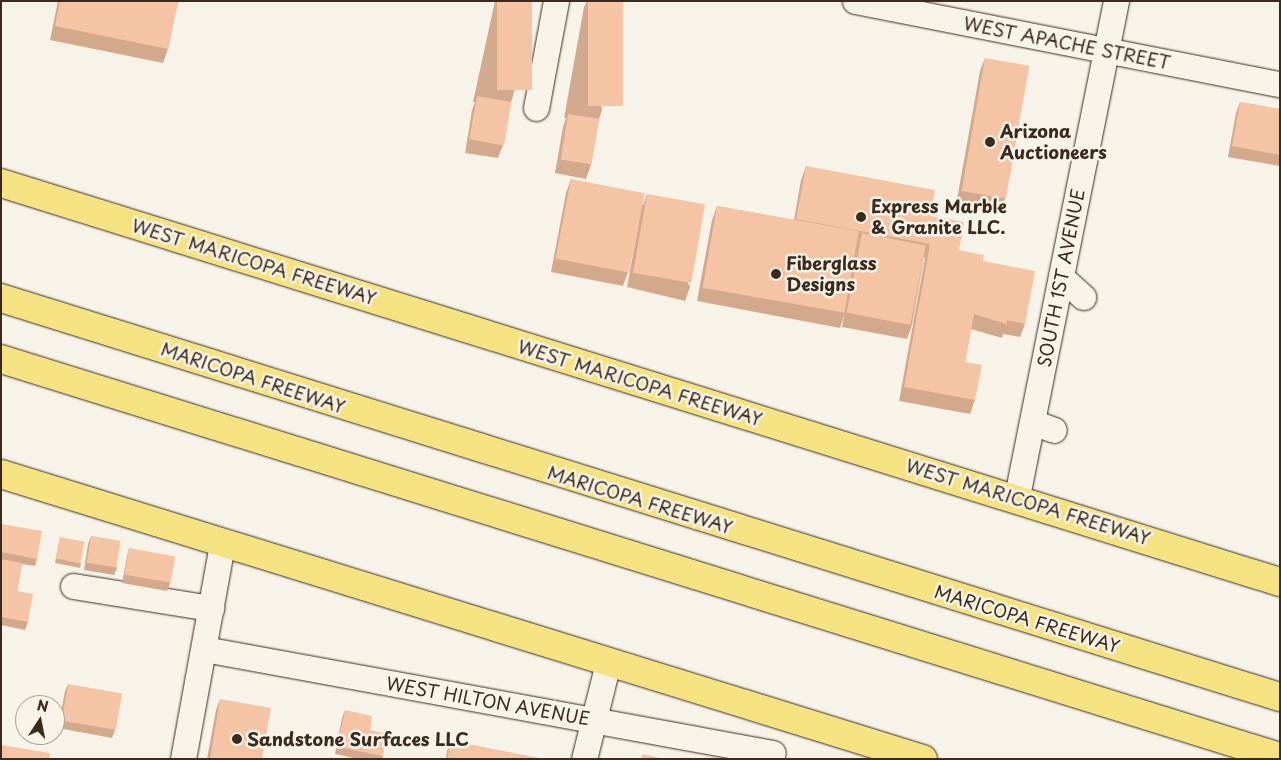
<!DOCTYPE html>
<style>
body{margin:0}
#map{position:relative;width:1281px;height:760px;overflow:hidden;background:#f7f3e8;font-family:"Playpen Sans",sans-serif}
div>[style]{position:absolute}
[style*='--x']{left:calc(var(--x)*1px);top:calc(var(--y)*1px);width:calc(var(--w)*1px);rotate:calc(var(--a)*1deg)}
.roads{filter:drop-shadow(0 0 1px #3b2a1e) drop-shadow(0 0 1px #3b2a1e)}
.minor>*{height:25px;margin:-12.5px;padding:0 12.5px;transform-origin:12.5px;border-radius:12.5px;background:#f7f3e8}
.major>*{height:28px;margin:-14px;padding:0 14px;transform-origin:14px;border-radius:14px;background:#f5e382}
.highway>*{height:28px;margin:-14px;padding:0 14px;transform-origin:14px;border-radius:14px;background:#f5e382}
.wall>*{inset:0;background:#d3a98e}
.building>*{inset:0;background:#f5c4a5;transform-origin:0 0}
.dots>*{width:14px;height:14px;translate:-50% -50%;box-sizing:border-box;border:2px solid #f7f3e8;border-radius:50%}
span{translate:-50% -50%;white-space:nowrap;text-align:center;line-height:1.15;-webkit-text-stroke:5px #f7f3e8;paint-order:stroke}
.street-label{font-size:18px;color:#3b2a1e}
.poi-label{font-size:18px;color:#3b2a1e;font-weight:700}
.left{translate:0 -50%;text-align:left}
.frame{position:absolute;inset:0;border:2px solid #3b2a1e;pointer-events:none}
.north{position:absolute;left:15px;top:695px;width:50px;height:50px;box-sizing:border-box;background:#f7f3e8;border:1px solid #aca397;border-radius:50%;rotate:11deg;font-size:14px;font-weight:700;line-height:20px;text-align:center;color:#3b2a1e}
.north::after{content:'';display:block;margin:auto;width:18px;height:22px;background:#3b2a1e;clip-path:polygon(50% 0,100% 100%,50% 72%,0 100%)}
</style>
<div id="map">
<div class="roads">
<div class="minor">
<i style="--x:855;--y:1;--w:433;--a:11.1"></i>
<i style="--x:536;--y:108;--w:109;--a:-79.4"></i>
<i style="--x:1061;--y:277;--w:30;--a:42"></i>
<i style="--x:1032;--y:422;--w:23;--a:20"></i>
<i style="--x:1017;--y:496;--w:505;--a:-78.69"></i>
<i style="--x:73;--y:586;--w:140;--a:9.1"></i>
<i style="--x:204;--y:649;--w:578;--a:10.36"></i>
<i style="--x:183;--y:759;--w:218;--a:-79.7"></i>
<i style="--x:584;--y:759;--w:99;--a:-76"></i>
</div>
<div class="major">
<i style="--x:1;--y:183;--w:1340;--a:17.33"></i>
<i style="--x:1;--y:474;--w:965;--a:17.18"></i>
</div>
<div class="highway">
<i style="--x:1;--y:298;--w:1340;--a:17.33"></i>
<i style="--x:1;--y:359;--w:1339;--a:17.29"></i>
</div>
</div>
<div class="wall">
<i style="clip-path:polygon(58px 1px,178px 1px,168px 49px,163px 63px,50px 40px)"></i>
<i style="clip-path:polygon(495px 1px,532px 1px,513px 96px,511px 102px,503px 145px,498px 158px,465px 153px,472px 110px,475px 102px,473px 102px)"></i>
<i style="clip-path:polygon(587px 1px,588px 1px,602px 110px,599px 119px,591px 165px,586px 179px,555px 173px,563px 127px,566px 118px,564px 118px,584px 7px)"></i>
<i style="clip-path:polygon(985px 58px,1005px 199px,1000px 213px,956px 205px,980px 71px)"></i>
<i style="clip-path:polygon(1240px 102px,1280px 109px,1280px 166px,1228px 157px,1236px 113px)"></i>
<i style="clip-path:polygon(806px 166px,930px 216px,959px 250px,983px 261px,1025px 324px,1020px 337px,1003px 334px,1002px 338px,971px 329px,965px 362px,975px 400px,970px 414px,899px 401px,925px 258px,924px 257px,912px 325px,907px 339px,842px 327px,844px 315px,840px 328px,697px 301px,712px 220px,717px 206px,794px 220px,801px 180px)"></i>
<i style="clip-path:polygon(571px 179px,643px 205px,647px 194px,690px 287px,685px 301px,627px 287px,640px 217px,628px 272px,623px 286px,551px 272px,566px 193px)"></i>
<i style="clip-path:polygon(1px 524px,37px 559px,35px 566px,22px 564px,17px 591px,28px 622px,25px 630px,1px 625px)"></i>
<i style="clip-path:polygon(91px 536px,117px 568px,114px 575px,84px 570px,88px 544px)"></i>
<i style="clip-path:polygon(60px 537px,81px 564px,80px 568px,55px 563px)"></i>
<i style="clip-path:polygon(129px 548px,170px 583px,167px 591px,122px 583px,127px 556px)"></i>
<i style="clip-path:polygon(68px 684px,115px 730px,112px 738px,58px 728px,65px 691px)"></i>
<i style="clip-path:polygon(220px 699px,262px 759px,207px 759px,216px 710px)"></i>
<i style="clip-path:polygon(345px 710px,383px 756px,382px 759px,358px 759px,335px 754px,342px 718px)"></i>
<i style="clip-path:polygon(451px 741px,543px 759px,446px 759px,447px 751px)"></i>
</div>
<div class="building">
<i style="clip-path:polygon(60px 1px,178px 1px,168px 49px,55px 26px)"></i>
<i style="left:497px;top:1px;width:35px;height:89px"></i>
<i style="left:588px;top:1px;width:35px;height:105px"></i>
<i style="left:985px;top:58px;width:45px;height:135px;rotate:10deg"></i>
<i style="left:477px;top:96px;width:35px;height:44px;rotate:10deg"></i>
<i style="clip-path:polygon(1240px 102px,1280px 109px,1280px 155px,1232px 146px)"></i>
<i style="left:568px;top:114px;width:31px;height:46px;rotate:9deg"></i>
<i style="clip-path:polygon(806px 166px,935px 190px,930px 216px,964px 222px,959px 250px,984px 255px,983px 261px,1035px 271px,1025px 324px,1007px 320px,1007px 324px,974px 314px,965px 362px,982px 365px,975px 400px,904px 387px,930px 244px,796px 219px)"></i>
<i style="left:571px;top:179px;width:75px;height:81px;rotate:11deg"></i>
<i style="left:647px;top:194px;width:59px;height:80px;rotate:10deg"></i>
<i style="left:717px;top:206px;width:144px;height:83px;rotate:10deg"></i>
<i style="left:862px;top:233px;width:65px;height:81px;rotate:11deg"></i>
<i style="clip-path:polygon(1px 524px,42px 531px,37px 559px,1px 552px)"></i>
<i style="left:91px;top:536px;width:30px;height:27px;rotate:9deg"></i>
<i style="left:60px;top:537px;width:25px;height:22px;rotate:11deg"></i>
<i style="left:129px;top:548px;width:47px;height:27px;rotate:10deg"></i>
<i style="clip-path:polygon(1px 559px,22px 563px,17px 591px,33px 594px,28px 622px,1px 617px)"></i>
<i style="left:68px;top:684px;width:55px;height:37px;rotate:10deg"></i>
<i style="clip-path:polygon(220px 699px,271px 708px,262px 759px,210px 759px)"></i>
<i style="clip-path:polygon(345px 710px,372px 716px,370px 730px,387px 734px,383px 756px,337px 747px)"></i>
<i style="clip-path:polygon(451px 741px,543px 759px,447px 759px)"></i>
<i style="clip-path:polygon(1px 745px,50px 753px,49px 759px,1px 759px)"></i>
<i style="clip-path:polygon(642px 754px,664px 759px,641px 759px)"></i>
</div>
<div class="dots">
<i style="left:990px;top:142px;background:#3b2a1e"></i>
<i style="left:861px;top:217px;background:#3b2a1e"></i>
<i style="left:776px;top:274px;background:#3b2a1e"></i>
<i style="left:237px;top:739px;background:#3b2a1e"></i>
</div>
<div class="street-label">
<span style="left:1067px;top:43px;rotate:11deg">WEST APACHE STREET</span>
<span style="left:254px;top:262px;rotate:17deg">WEST MARICOPA FREEWAY</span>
<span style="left:1061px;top:278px;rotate:-79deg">SOUTH 1ST AVENUE</span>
<span style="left:253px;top:378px;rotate:18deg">MARICOPA FREEWAY</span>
<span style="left:640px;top:383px;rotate:17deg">WEST MARICOPA FREEWAY</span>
<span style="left:640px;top:500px;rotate:17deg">MARICOPA FREEWAY</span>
<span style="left:1028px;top:502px;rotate:17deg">WEST MARICOPA FREEWAY</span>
<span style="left:1027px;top:619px;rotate:17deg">MARICOPA FREEWAY</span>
<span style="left:488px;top:701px;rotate:10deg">WEST HILTON AVENUE</span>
</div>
<div class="poi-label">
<span class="left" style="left:1000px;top:142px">Arizona<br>Auctioneers</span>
<span class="left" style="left:871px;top:217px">Express Marble<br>&amp; Granite LLC.</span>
<span class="left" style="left:786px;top:274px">Fiberglass<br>Designs</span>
<span class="left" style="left:247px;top:739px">Sandstone Surfaces LLC</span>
</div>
<div class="frame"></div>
<div class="north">N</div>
</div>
